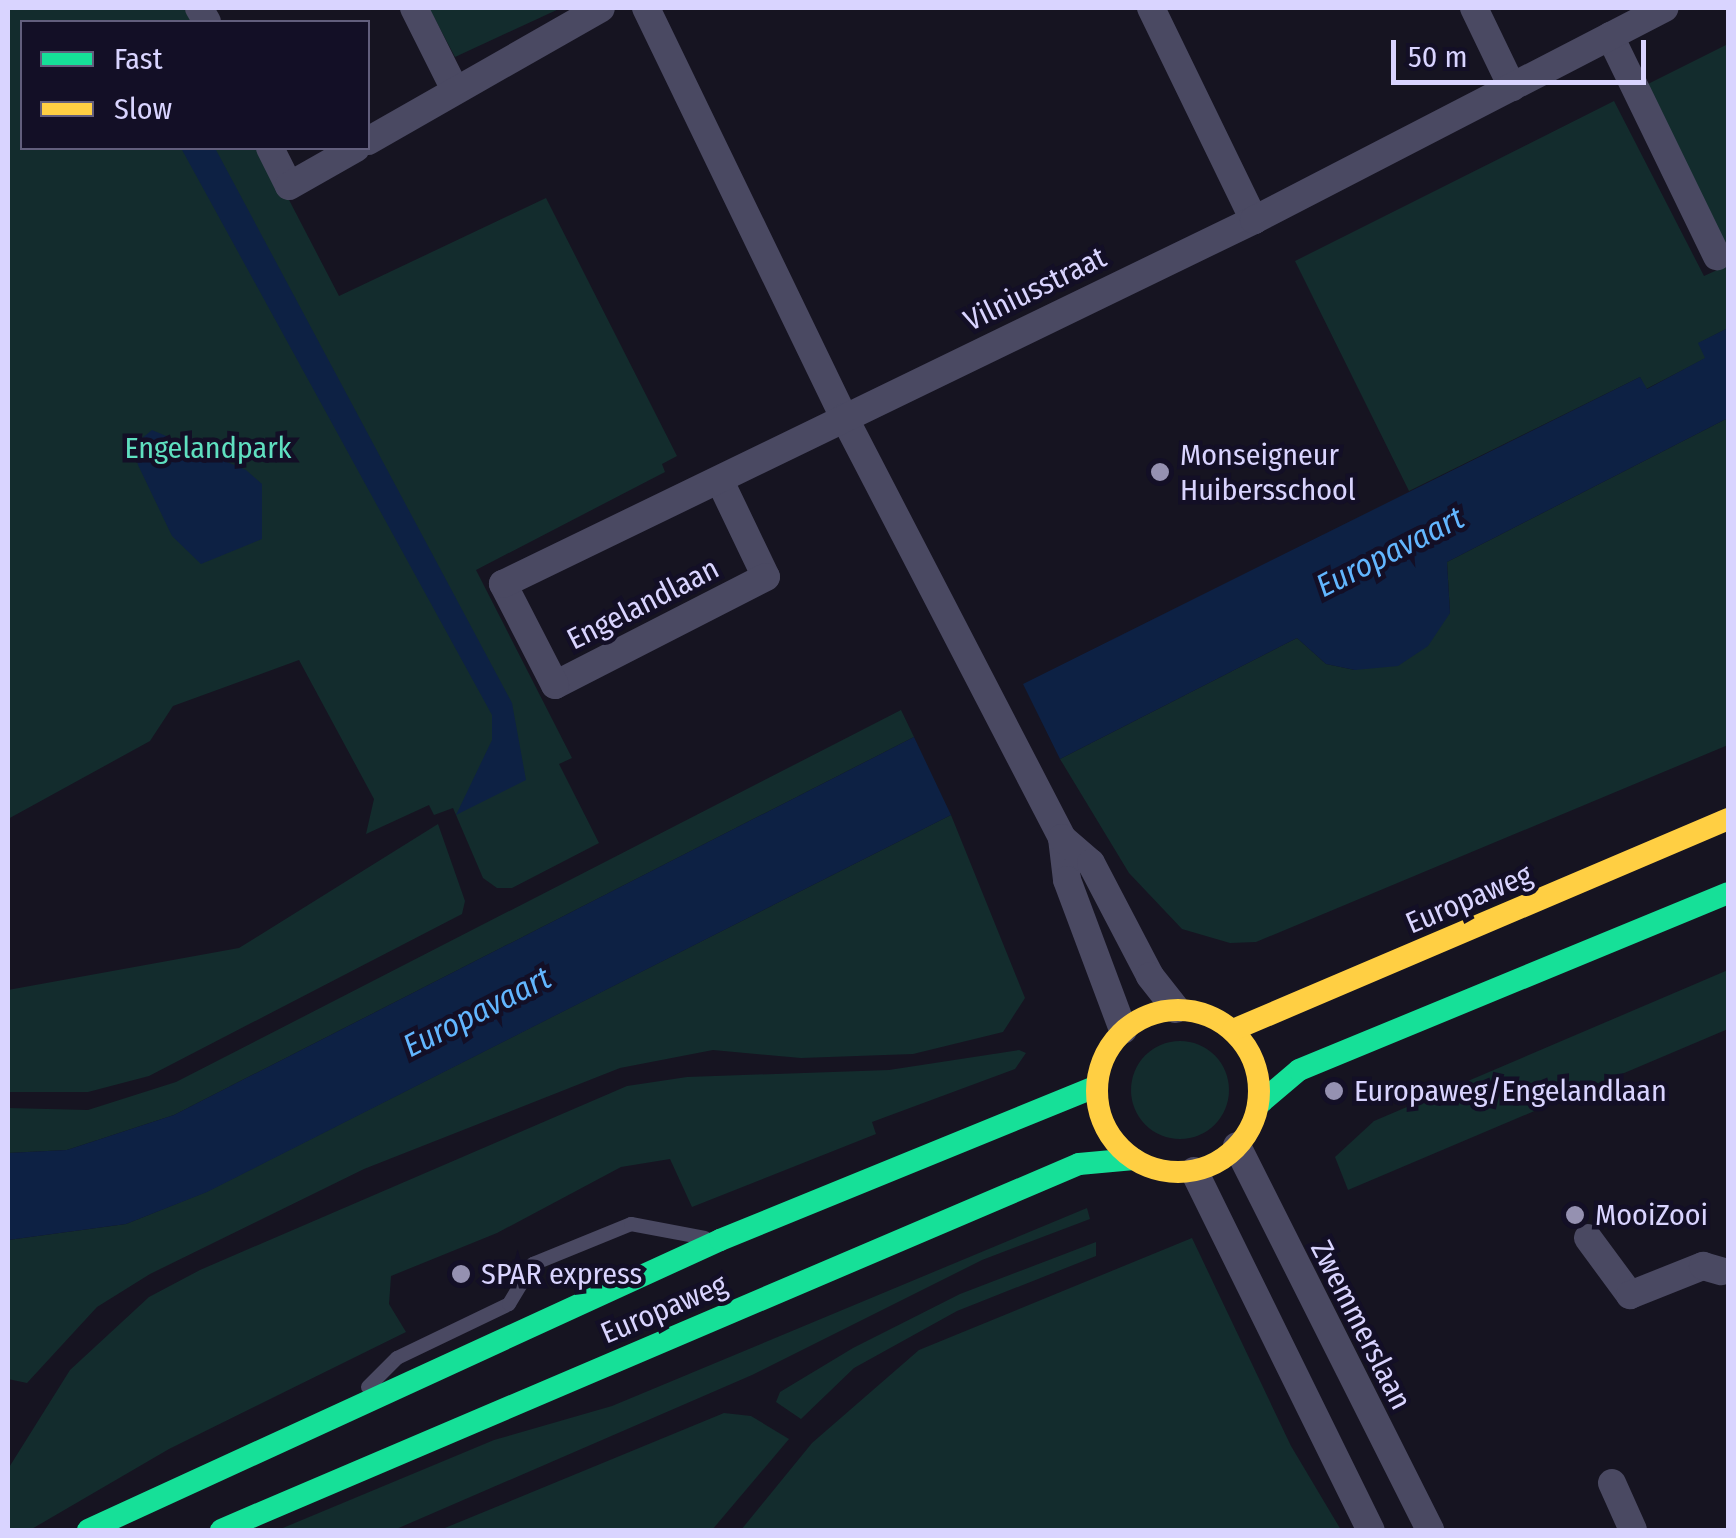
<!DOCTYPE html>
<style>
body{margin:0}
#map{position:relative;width:1736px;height:1538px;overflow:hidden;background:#161421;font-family:"Fira Sans Condensed",sans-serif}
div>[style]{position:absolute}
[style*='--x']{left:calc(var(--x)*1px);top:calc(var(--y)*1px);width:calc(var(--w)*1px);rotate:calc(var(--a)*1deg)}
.green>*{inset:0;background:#132c2d}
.round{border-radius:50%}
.water>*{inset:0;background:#0d2144}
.lane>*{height:14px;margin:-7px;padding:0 7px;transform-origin:7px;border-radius:7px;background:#4a4962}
.street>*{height:28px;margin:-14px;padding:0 14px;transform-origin:14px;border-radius:14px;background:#4a4962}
.fast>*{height:22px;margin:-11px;padding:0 11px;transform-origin:11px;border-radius:11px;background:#16e098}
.slow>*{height:22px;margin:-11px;padding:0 11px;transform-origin:11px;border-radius:11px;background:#ffcf43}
.slow>.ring{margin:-11px;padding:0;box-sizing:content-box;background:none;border:22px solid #ffcf43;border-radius:50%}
.dots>*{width:28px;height:28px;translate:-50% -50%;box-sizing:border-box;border:5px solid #130f26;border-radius:50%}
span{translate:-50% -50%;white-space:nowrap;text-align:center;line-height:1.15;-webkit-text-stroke:9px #130f26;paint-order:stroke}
.street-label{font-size:30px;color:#d9d4ff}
.park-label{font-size:30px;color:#5fe0c0}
.poi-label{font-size:30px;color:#d9d4ff}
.left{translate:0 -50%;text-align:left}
.water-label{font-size:32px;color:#62b6ff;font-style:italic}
.frame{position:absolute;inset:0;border:10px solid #d9d4ff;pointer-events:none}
.legend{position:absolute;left:20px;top:20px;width:350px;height:130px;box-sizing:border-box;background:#130f26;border:2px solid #625e7d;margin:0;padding:12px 18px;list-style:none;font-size:30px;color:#d9d4ff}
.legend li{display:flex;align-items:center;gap:20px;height:50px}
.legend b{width:50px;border:2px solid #625e7d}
.scale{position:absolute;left:1391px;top:40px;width:255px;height:45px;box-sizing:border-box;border:5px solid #d9d4ff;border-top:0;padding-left:12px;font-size:30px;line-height:35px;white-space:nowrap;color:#d9d4ff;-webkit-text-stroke:8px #130f26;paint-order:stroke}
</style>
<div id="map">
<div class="green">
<i style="clip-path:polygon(8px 8px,190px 8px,198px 22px,22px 22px,22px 148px,262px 148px,339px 296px,546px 198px,677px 456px,662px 464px,665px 472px,476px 570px,572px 758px,559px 764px,599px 843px,512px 888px,497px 888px,483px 878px,453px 808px,434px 815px,429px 805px,366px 834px,374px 799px,299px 660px,173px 706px,150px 741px,8px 819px)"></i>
<i style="clip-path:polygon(429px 8px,561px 8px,455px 57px)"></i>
<i style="clip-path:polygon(1728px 44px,1728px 250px,1644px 86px)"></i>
<i style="clip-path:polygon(1614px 101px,1704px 276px,1728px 265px,1728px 328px,1699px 343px,1706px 358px,1646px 389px,1640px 377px,1409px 491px,1295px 261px)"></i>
<i style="clip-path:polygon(1728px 418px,1728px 745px,1256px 942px,1230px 943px,1182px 929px,1129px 873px,1060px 759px,1297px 638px,1326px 664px,1355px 670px,1450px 613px,1447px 562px)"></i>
<i style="clip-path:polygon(901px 710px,914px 737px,174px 1115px,67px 1150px,8px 1153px,8px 1108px,88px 1110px,176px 1082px)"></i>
<i style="clip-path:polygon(951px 815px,1025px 998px,1003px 1032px,913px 1054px,801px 1058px,713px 1050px,620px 1068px,364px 1169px,150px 1274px,97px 1307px,27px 1383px,8px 1379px,8px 1240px,126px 1224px,206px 1192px)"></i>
<i style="clip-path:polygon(438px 824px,465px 901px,462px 914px,149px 1076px,88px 1092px,8px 1092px,8px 990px,239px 948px)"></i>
<i style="clip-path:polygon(1728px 970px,1728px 1029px,1348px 1190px,1335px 1157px,1374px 1121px)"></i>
<i class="round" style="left:1131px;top:1041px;width:98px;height:98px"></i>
<i style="clip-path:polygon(1019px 1050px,1026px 1053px,1015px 1069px,872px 1122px,876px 1134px,692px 1207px,670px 1159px,621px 1167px,497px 1233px,391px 1276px,389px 1304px,406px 1332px,169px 1449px,30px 1530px,8px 1530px,8px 1469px,70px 1370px,149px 1297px,200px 1270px,627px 1086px,687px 1077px,889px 1070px)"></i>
<i style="clip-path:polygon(1087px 1208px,1090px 1219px,982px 1260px,752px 1375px,394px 1530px,278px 1530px,494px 1440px,612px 1406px)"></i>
<i style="clip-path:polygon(1192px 1238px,1291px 1446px,1341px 1530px,741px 1530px,812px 1443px,919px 1350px)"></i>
<i style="clip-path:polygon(1096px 1242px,1096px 1256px,957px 1311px,854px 1368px,801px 1419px,776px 1402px,780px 1392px,853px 1348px,960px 1294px)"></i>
<i style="clip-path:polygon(724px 1413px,751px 1416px,789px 1439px,712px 1530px,440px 1530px)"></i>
</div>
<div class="water">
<i style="clip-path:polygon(181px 148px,215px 148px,512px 703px,526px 780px,456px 815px,492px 740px,492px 715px)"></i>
<i style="clip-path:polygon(1728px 328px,1728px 418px,1447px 562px,1450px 613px,1428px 646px,1398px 666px,1355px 670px,1326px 664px,1297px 638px,1060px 759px,1023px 684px,1640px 377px,1647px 389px,1705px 358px,1698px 343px)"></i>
<i style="clip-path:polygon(152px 430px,246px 470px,262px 484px,262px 539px,201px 564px,172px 536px,138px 465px,134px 445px)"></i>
<i style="clip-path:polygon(914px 737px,951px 815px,207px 1192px,126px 1224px,8px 1240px,8px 1153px,67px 1150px,174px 1115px)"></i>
</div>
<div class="lane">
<i style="--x:368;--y:1387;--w:41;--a:-45"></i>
<i style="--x:397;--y:1358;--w:124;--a:-25.7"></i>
<i style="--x:509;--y:1304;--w:47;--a:-59"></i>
<i style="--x:533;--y:1264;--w:106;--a:-22.2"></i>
<i style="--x:631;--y:1224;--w:75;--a:10.7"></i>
</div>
<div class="street">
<i style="--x:199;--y:8;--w:16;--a:60"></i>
<i style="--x:414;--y:8;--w:92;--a:63.4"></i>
<i style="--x:646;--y:8;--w:454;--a:64.2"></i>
<i style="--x:844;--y:417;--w:474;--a:62.6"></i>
<i style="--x:1062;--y:838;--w:42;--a:83.2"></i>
<i style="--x:1067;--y:880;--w:160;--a:69.5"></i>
<i style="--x:1151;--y:8;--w:236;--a:64.1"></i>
<i style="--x:1474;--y:8;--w:88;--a:64.3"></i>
<i style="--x:1610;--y:36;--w:245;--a:64.1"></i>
<i style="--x:368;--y:141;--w:268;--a:-29.7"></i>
<i style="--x:270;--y:148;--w:42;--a:63.4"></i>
<i style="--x:289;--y:186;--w:77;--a:-29.6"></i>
<i style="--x:720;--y:481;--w:106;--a:64.4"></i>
<i style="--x:766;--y:577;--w:237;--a:152.9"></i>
<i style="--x:555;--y:685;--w:114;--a:-117.2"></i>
<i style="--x:503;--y:584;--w:835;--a:-25.86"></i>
<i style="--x:1254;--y:220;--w:462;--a:-27.3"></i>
<i style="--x:1062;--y:838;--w:38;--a:41"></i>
<i style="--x:1091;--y:863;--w:127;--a:62.4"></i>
<i style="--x:1150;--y:976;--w:42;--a:51.8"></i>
<i style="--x:1237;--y:1146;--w:430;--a:63.3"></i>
<i style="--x:1194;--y:1171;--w:400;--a:63.8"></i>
<i style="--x:1588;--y:1238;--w:71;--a:53.6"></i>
<i style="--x:1630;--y:1295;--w:79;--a:-21.7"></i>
<i style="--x:1703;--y:1266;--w:19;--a:16"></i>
<i style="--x:1612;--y:1483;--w:51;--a:65.9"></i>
</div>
<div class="fast">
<i style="--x:1259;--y:1104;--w:52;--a:-40.4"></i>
<i style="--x:1299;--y:1070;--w:464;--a:-22.4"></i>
<i style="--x:88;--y:1530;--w:695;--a:-24.65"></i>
<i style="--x:720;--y:1240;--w:407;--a:-22.2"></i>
<i style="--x:221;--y:1530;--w:933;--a:-23.1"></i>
<i style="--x:1079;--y:1164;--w:55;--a:-5.2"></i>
</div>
<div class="slow">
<i class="ring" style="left:1097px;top:1010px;width:140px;height:140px"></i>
<i style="--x:1233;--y:1030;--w:538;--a:-23.09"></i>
</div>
<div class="dots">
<i style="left:1160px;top:472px;background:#9591b1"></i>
<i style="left:1334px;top:1091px;background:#9591b1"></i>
<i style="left:1575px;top:1215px;background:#9591b1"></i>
<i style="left:461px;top:1274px;background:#9591b1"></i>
</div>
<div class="street-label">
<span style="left:1035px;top:289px;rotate:-26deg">Vilniusstraat</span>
<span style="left:643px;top:604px;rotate:-27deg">Engelandlaan</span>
<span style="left:1469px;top:899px;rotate:-23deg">Europaweg</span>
<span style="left:664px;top:1309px;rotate:-23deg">Europaweg</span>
<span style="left:1361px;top:1325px;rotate:63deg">Zwemmerslaan</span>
</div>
<div class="park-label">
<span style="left:208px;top:448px">Engelandpark</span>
</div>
<div class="poi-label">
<span class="left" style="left:1180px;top:472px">Monseigneur<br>Huibersschool</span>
<span class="left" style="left:1354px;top:1091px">Europaweg/Engelandlaan</span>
<span class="left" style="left:1595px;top:1215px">MooiZooi</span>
<span class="left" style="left:481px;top:1274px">SPAR express</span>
</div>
<div class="water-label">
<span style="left:1390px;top:552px;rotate:-27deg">Europavaart</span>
<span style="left:477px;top:1012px;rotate:-27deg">Europavaart</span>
</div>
<div class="frame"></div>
<ul class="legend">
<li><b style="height:12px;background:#16e098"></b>Fast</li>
<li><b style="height:12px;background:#ffcf43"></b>Slow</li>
</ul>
<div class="scale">50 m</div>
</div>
